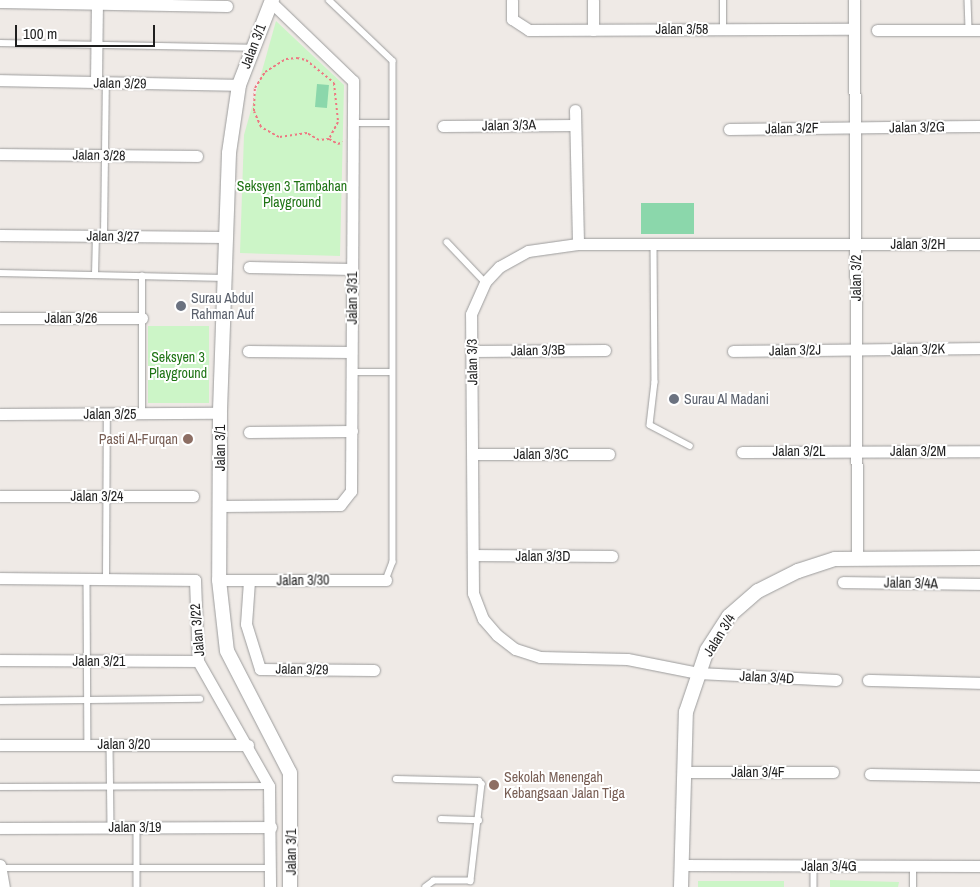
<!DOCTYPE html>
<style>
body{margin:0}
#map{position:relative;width:980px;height:887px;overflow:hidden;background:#efeae6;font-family:"Archivo Narrow",sans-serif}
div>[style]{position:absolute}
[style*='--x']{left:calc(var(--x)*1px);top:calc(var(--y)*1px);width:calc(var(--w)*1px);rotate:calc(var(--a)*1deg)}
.park>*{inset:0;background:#ccf5c7;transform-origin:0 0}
.pitch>*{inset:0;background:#8bd7ab;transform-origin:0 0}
.path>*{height:2px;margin-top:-1px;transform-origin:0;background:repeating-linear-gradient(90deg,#ed7882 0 2.5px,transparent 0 5px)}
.roads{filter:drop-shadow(0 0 1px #9c9c9c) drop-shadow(0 0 1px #9c9c9c)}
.service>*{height:5.5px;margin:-2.75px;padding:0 2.75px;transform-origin:2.75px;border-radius:2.75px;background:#fff}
.minor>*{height:11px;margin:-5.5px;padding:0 5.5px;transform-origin:5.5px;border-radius:5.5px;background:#fff}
.tertiary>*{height:14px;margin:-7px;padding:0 7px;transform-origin:7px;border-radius:7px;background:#fff}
.dots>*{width:14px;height:14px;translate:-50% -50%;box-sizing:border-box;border:2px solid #fff;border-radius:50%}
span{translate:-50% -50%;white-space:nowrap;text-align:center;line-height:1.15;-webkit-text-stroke:4px #fff;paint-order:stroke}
.street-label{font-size:14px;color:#1f1f1f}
.park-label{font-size:14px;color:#1f7415}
.worship-label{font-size:14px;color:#5b616d}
.left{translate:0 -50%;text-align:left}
.education-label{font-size:14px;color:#785e54}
.right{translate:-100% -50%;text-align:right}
.scale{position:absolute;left:15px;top:25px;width:140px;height:22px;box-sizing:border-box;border:2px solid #1f1f1f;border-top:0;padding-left:6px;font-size:15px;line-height:18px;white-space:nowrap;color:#1f1f1f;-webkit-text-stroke:4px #fff;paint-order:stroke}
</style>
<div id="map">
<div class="park">
<i style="clip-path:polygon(276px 21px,344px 85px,340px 256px,240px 253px,244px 135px)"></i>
<i style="left:148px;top:326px;width:61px;height:77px"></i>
<i style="clip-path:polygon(830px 880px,899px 882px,898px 887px,830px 887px)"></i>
<i style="left:698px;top:881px;width:86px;height:6px"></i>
</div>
<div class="pitch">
<i style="left:317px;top:84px;width:12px;height:23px;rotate:5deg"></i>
<i style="left:641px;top:203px;width:53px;height:31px"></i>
</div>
<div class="path">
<i style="--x:329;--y:139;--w:10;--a:174"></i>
<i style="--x:319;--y:140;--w:14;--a:-150"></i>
<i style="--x:307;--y:133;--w:28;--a:172"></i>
<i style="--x:279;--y:137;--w:21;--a:-151"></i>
<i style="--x:261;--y:127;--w:17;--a:-114"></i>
<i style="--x:254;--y:111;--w:23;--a:-88"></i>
<i style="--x:255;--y:88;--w:19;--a:-58"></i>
<i style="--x:265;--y:72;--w:25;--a:-32"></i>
<i style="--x:286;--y:59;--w:11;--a:-5"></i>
<i style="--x:297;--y:58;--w:9;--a:13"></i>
<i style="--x:306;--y:60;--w:36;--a:39"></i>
<i style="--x:334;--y:83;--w:39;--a:84"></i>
<i style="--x:338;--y:122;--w:19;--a:118"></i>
<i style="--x:329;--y:139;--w:10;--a:29"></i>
<i style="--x:338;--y:144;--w:5;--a:-22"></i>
</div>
<div class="roads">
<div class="service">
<i style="--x:329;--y:0;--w:88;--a:43.6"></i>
<i style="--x:393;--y:61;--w:501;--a:90"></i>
<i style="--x:393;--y:562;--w:19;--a:111"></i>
<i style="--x:968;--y:0;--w:30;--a:88"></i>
<i style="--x:723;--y:29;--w:29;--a:-90"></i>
<i style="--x:0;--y:43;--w:251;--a:1.1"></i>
<i style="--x:352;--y:123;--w:40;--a:0"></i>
<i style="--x:104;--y:236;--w:154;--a:-89.3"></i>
<i style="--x:447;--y:242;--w:55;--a:46.5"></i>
<i style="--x:654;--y:245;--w:137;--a:89.6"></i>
<i style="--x:655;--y:382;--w:43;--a:96.6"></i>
<i style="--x:650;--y:425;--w:45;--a:27.7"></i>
<i style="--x:0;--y:273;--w:225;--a:1.3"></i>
<i style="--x:95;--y:275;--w:40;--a:-88.6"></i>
<i style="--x:351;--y:372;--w:41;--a:0"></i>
<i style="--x:142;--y:414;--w:138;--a:-90"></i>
<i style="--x:87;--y:579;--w:165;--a:89.7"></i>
<i style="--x:106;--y:579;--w:165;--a:-89.7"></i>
<i style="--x:0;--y:701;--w:200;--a:-0.6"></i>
<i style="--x:110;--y:745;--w:83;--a:89.3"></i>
<i style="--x:396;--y:779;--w:83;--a:1.4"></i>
<i style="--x:479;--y:781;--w:4;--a:45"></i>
<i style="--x:482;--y:784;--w:98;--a:96.5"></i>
<i style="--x:471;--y:881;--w:37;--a:180"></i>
<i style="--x:434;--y:881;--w:10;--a:143"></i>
<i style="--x:0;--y:787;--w:269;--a:-0.2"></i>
<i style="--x:441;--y:819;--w:38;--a:2"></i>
<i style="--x:137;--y:827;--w:60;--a:90"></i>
<i style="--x:814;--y:866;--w:21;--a:90"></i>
<i style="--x:1;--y:868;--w:269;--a:0"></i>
<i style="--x:913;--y:887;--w:20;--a:-90"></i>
</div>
<div class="minor">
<i style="--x:512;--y:0;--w:19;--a:90"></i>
<i style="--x:512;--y:19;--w:20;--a:33"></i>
<i style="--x:529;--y:30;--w:325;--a:-0.2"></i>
<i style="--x:854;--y:0;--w:557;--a:89.69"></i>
<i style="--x:0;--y:2;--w:227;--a:1"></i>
<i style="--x:593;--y:30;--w:30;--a:-90"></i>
<i style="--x:877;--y:30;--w:103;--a:0"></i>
<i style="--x:0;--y:80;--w:239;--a:1.2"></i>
<i style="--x:96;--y:82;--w:78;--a:-89.3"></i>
<i style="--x:575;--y:110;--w:134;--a:88.7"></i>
<i style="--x:443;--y:126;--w:132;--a:-0.4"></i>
<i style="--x:729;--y:129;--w:251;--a:-0.7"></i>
<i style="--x:0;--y:154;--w:197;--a:0.6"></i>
<i style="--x:0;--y:235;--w:226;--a:0.5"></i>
<i style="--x:249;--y:267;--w:103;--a:1.1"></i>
<i style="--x:0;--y:318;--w:142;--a:0"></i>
<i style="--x:248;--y:351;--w:103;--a:0.6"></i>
<i style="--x:472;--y:351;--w:133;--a:-0.4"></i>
<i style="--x:733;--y:351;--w:247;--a:-0.7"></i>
<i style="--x:0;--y:414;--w:220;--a:-0.3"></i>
<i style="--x:249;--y:432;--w:103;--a:-0.6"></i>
<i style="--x:742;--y:452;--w:238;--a:-0.2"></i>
<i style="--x:473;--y:454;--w:136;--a:0"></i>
<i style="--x:0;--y:496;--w:193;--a:0"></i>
<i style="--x:220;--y:506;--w:120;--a:-0.5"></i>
<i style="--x:340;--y:505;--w:18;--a:-52"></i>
<i style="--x:351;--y:491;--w:410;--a:-89.7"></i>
<i style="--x:353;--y:81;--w:115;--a:-136.1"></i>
<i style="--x:474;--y:555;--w:138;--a:0.4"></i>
<i style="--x:0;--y:578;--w:195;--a:0.6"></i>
<i style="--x:195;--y:580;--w:81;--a:87.9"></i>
<i style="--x:198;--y:661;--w:144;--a:60.4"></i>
<i style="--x:269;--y:786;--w:101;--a:89.4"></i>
<i style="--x:219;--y:580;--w:167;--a:0"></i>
<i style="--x:249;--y:581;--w:43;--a:94"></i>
<i style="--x:246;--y:624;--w:47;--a:72.7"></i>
<i style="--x:260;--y:669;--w:114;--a:0.5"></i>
<i style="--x:843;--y:582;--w:137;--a:0.8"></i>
<i style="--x:0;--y:660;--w:198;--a:0.3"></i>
<i style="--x:836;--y:680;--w:138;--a:-177.1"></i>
<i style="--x:698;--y:673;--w:72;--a:-168.8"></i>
<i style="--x:627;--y:659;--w:87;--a:-178.7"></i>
<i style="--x:540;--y:657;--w:26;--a:-162"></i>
<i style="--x:515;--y:649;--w:23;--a:-142"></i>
<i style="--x:497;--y:635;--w:21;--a:-131"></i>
<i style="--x:483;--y:619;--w:28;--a:-111"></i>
<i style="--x:473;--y:593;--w:279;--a:-90.4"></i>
<i style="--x:471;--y:314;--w:35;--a:-66"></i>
<i style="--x:485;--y:282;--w:21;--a:-47"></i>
<i style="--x:499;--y:267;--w:33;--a:-29"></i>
<i style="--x:528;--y:251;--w:50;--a:-8"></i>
<i style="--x:578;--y:244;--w:402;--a:0"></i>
<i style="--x:868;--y:680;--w:112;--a:1.5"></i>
<i style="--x:0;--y:745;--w:248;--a:0"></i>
<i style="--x:683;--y:772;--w:150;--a:0"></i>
<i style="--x:870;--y:774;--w:110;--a:1"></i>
<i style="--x:0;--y:828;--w:271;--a:-0.2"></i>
<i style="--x:0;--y:865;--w:22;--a:80"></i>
<i style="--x:682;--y:865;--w:298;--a:0.2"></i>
</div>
<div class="tertiary">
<i style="--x:272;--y:0;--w:91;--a:111.2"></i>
<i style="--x:239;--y:85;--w:69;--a:98.4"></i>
<i style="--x:229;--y:153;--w:260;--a:92"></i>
<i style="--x:220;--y:413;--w:167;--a:90.3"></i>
<i style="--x:219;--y:580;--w:71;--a:83.6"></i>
<i style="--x:227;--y:651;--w:137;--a:62.7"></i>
<i style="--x:290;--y:773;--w:114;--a:90"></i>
<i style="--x:681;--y:887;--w:175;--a:-88.4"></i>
<i style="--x:686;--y:712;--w:65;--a:-71.3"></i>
<i style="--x:707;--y:650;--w:40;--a:-57.1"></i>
<i style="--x:729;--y:616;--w:38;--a:-41"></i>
<i style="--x:758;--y:591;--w:45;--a:-26.6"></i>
<i style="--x:798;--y:571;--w:39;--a:-18"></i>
<i style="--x:835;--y:559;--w:145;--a:-0.4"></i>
</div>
</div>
<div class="dots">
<i style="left:181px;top:306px;background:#6b7280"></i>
<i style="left:674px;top:399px;background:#6b7280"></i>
<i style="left:188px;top:439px;background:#8d6e63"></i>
<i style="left:494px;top:785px;background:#8d6e63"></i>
</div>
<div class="street-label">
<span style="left:682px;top:29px">Jalan 3/58</span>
<span style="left:253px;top:46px;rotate:-69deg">Jalan 3/1</span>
<span style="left:120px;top:83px;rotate:1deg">Jalan 3/29</span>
<span style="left:509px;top:125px;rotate:-1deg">Jalan 3/3A</span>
<span style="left:917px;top:127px;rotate:-1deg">Jalan 3/2G</span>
<span style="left:792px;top:128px;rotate:-1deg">Jalan 3/2F</span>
<span style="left:99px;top:155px;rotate:1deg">Jalan 3/28</span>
<span style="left:113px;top:236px;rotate:1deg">Jalan 3/27</span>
<span style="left:918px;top:244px">Jalan 3/2H</span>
<span style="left:856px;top:278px;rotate:-90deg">Jalan 3/2</span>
<span style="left:352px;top:298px;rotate:-90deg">Jalan 3/31</span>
<span style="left:71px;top:318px">Jalan 3/26</span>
<span style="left:918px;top:349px;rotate:-1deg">Jalan 3/2K</span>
<span style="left:538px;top:350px;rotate:-1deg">Jalan 3/3B</span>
<span style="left:795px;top:350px;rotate:-1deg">Jalan 3/2J</span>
<span style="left:472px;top:362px;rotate:-91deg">Jalan 3/3</span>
<span style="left:110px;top:414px">Jalan 3/25</span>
<span style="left:220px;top:448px;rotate:-90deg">Jalan 3/1</span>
<span style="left:799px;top:451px">Jalan 3/2L</span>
<span style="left:918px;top:451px">Jalan 3/2M</span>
<span style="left:541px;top:454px">Jalan 3/3C</span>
<span style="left:97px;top:496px">Jalan 3/24</span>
<span style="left:543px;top:556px">Jalan 3/3D</span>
<span style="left:303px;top:580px;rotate:-1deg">Jalan 3/30</span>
<span style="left:911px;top:583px;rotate:1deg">Jalan 3/4A</span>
<span style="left:197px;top:630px;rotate:-95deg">Jalan 3/22</span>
<span style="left:719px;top:635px;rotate:-58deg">Jalan 3/4</span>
<span style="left:99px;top:661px">Jalan 3/21</span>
<span style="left:302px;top:669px;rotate:1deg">Jalan 3/29</span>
<span style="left:767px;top:677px;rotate:3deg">Jalan 3/4D</span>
<span style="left:124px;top:744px">Jalan 3/20</span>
<span style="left:758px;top:772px">Jalan 3/4F</span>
<span style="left:135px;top:827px">Jalan 3/19</span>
<span style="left:291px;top:852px;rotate:-90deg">Jalan 3/1</span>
<span style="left:829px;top:866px">Jalan 3/4G</span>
</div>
<div class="park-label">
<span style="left:292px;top:194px">Seksyen 3 Tambahan<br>Playground</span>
<span style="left:178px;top:365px">Seksyen 3<br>Playground</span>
</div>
<div class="worship-label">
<span class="left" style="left:191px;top:306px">Surau Abdul<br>Rahman Auf</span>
<span class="left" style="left:684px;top:399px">Surau Al Madani</span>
</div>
<div class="education-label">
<span class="right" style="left:178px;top:439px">Pasti Al-Furqan</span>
<span class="left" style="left:504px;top:785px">Sekolah Menengah<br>Kebangsaan Jalan Tiga</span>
</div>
<div class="scale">100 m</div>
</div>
